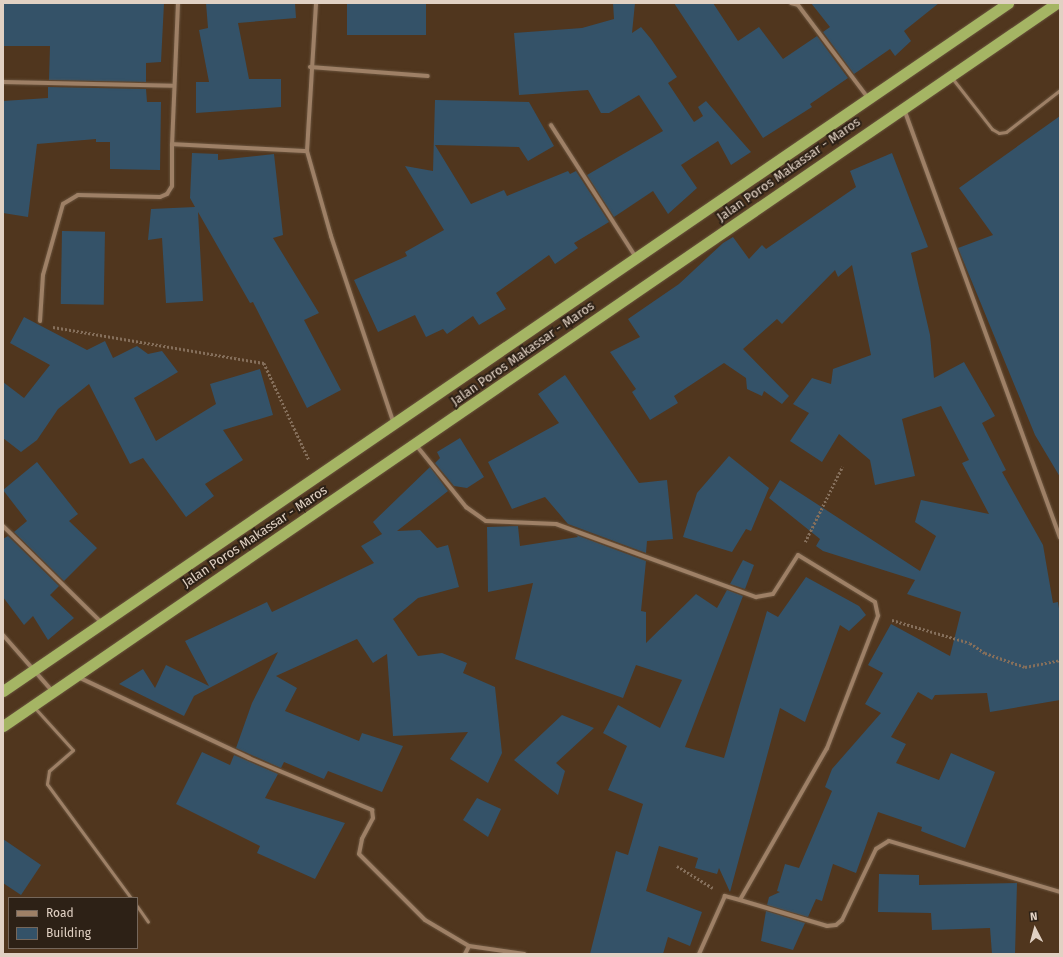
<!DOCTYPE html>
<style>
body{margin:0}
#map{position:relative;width:1063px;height:957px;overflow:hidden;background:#50361e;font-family:"Fira Sans",sans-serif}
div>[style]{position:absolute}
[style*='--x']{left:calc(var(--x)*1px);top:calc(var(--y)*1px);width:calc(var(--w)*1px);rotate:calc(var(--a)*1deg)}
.building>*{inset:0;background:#345268;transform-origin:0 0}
.path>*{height:2.5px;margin-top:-1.25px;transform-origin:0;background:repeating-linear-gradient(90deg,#856f5b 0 2px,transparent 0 4px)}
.roads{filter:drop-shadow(0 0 1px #69533d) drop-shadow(0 0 1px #69533d)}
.service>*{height:3px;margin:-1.5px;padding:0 1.5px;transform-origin:1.5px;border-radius:1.5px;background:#9e8066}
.minor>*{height:4px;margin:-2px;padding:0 2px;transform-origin:2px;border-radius:2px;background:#9e8066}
.trunk>*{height:11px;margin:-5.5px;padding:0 5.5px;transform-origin:5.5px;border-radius:5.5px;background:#a5b564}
span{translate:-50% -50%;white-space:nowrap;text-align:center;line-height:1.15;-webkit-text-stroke:4px #2d2116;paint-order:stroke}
.street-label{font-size:13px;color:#e1d1c3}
.frame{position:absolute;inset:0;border:4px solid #e1d1c3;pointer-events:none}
.legend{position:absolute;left:8px;top:897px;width:130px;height:52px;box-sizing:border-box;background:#2d2116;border:1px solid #75675b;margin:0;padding:5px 7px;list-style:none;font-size:12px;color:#e1d1c3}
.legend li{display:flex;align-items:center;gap:8px;height:20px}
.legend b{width:20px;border:1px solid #75675b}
.north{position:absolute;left:1015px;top:909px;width:40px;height:40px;-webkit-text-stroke:3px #2d2116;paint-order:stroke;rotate:354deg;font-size:11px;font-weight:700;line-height:16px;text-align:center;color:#e1d1c3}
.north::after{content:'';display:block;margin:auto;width:14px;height:18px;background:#e1d1c3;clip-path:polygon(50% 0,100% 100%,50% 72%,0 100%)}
</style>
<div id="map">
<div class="building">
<i style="clip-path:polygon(3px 3px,164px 3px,161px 62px,146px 63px,146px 82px,49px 80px,50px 46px,3px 46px)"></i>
<i style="clip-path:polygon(206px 3px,295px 3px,296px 18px,238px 23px,249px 79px,281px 79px,281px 107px,196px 113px,196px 82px,209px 82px,199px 30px,208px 28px)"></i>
<i style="left:347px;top:3px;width:79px;height:32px"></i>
<i style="clip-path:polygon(613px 3px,635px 3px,632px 33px,641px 27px,651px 39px,677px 77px,668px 83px,694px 122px,703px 116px,698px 107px,706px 101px,751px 152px,731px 165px,718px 141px,681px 165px,697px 188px,668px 214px,653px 191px,614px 217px,587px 175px,663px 131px,639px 95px,609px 113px,601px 113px,588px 90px,519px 95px,514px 33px,582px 28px,614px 19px)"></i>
<i style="clip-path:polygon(674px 3px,713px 3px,738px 41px,759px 27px,783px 59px,817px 36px,848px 78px,810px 104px,812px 107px,763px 138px)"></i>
<i style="clip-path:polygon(811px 3px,939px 3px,904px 31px,911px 41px,895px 56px,890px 49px,854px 74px,823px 32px,830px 27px)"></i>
<i style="clip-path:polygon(48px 87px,146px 89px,147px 102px,161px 102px,160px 170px,110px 169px,110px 142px,96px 142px,96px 139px,37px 144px,28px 217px,3px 213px,3px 101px,48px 98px)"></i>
<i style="clip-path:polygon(435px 100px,529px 102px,554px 146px,528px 161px,519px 147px,435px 145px,471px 204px,504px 190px,507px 196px,568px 171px,570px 174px,576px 171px,609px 222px,574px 243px,578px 248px,555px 264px,549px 255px,496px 293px,506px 309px,479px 325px,473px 316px,447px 334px,443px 329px,426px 337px,415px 315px,378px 332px,354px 280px,407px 256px,405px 252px,444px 230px,405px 166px,433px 171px)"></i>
<i style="clip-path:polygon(1060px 116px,1060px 477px,1035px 435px,958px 248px,993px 235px,959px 188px)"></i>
<i style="clip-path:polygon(192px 153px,218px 154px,218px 160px,274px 154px,283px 235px,273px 238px,319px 313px,304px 320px,341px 390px,307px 408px,253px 302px,250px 303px,198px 212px,203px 301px,166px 303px,162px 238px,148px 240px,151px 209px,195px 207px,190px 198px)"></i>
<i style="clip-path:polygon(892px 153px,928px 247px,911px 253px,930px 335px,934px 378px,964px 362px,995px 416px,982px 423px,1006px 470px,1002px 472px,1043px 545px,1053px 603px,1058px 602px,1060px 615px,1060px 700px,990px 712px,987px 693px,935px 695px,932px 700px,918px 692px,891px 737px,906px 744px,896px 763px,939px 780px,951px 753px,995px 772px,965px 848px,921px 831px,922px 827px,878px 812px,856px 873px,833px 864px,822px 901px,816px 899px,808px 917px,767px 905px,769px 897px,780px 892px,777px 891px,785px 864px,799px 868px,832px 791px,825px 787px,832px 769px,881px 713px,865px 704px,883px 673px,868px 665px,891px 624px,950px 656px,961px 612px,907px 594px,915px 580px,823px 551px,816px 546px,820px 539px,769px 498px,780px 480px,920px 571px,936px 536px,915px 522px,921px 500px,989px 514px,962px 463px,969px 460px,941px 406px,902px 419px,915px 476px,875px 485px,870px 460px,839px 434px,822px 462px,790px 441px,809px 413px,793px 404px,812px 378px,831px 384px,833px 369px,871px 355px,852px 265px,838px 277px,835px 270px,782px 324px,777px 319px,743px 349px,789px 396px,782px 404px,764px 391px,762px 396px,747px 389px,746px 378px,724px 363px,674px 396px,678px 403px,650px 420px,632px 392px,636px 389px,610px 352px,640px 337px,628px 319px,679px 284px,723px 243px,733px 237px,749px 259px,762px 245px,766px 249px,856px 187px,850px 171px)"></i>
<i style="left:62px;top:231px;width:43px;height:73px;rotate:1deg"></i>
<i style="clip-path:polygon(24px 317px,87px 350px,105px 341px,113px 358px,137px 346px,148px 354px,162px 351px,178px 372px,134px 398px,156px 441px,216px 404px,210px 384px,260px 369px,273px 415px,223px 430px,243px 460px,205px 484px,214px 496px,186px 517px,143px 458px,130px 464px,89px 384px,58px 409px,37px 440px,21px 452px,3px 438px,3px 382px,24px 398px,50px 365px,10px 343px)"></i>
<i style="clip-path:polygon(565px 375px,639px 483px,667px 480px,673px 539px,647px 541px,646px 553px,568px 524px,545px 497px,512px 509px,488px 462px,559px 423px,538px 394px)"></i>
<i style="clip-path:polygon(460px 438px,484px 477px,467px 488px,454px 486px,435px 463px,440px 458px,437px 452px)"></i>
<i style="clip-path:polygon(729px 456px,769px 488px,751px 531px,746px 529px,732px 552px,683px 537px,697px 493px)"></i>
<i style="clip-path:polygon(37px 462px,78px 514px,69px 521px,97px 548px,64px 581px,14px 532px,27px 521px,3px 490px)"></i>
<i style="clip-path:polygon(430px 467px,448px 491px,397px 531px,420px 530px,437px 548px,448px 545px,459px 587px,418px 598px,393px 619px,418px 656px,442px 653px,467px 663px,463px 673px,495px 687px,502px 753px,488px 783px,450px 759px,468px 732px,393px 736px,387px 654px,373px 663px,357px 639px,276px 676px,297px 688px,285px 711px,359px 741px,362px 733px,403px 746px,382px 792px,328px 771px,324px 779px,284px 762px,281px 768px,236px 748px,252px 703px,278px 652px,194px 696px,184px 716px,119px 684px,143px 669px,155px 688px,166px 665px,209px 686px,185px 641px,267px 602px,272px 612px,374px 563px,361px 546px,382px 534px,373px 522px)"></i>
<i style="clip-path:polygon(518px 526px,520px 546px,578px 537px,576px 535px,646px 561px,641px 611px,646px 612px,646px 643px,696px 594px,717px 608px,727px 590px,743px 596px,685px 747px,724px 758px,767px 611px,778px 617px,806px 577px,859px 606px,866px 615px,849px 631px,840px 625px,805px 722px,780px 708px,730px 892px,719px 868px,717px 874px,695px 868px,698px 858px,659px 846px,646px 891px,702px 912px,690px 946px,668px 937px,663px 954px,590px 954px,616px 851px,628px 855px,643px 804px,608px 790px,627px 746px,603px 733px,618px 705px,660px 728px,682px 680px,636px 665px,623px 698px,515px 659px,533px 583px,488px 592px,487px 527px)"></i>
<i style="clip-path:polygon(8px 536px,59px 586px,50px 595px,74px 618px,48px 640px,33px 616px,24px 625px,3px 597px,3px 539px)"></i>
<i style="clip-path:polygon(743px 560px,754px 565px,745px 589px,730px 584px)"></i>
<i style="clip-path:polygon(562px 715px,594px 728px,556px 763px,565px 771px,558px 795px,514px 760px)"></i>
<i style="clip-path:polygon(202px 752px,230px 765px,234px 755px,278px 774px,265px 798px,345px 823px,315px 879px,257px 853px,260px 846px,176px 804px)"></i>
<i style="clip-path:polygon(477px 798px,501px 809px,488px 837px,463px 820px)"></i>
<i style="clip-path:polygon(3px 839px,41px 865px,21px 895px,3px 883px)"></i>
<i style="clip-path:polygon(879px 874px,919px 875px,919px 885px,1017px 883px,1015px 954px,992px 954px,990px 928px,932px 930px,931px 913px,878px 912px)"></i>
<i style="clip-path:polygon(766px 911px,805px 923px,793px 950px,761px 941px)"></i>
</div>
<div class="path">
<i style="--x:53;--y:327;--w:214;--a:9.7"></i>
<i style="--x:264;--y:363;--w:107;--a:65.1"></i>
<i style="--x:805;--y:542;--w:84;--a:-63.7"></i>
<i style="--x:892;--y:620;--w:81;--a:16.4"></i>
<i style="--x:970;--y:643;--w:18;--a:34"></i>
<i style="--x:985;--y:653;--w:42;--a:19.3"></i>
<i style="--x:1025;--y:667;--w:36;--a:-11"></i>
<i style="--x:677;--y:866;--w:42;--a:31.4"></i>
</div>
<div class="roads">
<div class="service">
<i style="--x:952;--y:78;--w:65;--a:51.9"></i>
<i style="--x:992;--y:129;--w:8;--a:30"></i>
<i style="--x:999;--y:133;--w:7;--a:-8"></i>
<i style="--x:1006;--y:132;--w:68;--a:-37.9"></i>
<i style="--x:34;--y:707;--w:58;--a:47.8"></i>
<i style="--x:73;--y:750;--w:32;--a:139"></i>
<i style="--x:49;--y:771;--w:13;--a:99"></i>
<i style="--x:47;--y:784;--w:142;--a:53.6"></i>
<i style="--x:137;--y:906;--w:19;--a:55"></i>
</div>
<div class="minor">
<i style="--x:178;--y:3;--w:141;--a:92.4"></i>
<i style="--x:172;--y:144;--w:135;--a:3"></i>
<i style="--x:307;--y:151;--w:88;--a:74.2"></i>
<i style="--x:331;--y:236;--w:195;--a:71.5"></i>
<i style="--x:791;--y:3;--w:7;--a:16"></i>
<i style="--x:798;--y:5;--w:116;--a:53"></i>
<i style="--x:310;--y:67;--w:118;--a:4.4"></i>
<i style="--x:3;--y:82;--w:170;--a:1.3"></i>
<i style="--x:904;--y:109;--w:456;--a:70"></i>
<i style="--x:551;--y:125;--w:156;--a:57.3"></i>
<i style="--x:307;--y:151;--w:148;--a:-86.5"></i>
<i style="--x:40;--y:321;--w:46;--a:-86.3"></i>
<i style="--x:43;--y:275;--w:74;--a:-74.3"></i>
<i style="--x:63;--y:204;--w:17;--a:-31"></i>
<i style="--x:78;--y:195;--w:82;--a:1.4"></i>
<i style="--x:160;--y:197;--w:8;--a:-23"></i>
<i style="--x:167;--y:194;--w:9;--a:-58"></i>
<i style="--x:172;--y:186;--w:42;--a:-90"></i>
<i style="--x:416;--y:445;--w:80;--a:51.1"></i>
<i style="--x:466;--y:507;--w:24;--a:35"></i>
<i style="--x:486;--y:521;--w:70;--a:2.5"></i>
<i style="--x:556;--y:524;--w:213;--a:20.1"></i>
<i style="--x:756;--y:597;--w:17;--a:-10"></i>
<i style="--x:773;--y:594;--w:46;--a:-57.3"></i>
<i style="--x:798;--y:555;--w:90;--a:31.4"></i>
<i style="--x:875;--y:602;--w:14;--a:78"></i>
<i style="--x:878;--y:616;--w:142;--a:111.1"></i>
<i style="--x:827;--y:748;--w:175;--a:119.8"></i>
<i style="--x:740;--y:900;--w:16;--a:-165"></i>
<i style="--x:725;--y:896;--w:64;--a:114.1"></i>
<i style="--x:3;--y:526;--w:137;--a:44.4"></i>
<i style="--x:3;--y:635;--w:76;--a:48.7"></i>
<i style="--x:78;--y:677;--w:189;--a:25.3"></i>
<i style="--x:249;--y:758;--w:134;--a:22.9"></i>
<i style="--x:372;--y:810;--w:8;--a:83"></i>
<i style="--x:373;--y:818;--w:24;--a:118"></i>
<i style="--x:362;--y:839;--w:15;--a:101"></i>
<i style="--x:359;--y:854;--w:93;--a:45"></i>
<i style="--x:425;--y:920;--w:51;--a:30.6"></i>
<i style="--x:469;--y:946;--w:56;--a:8.3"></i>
<i style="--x:740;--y:900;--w:91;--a:16.6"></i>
<i style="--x:827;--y:926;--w:9;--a:-6"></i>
<i style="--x:836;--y:925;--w:8;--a:-40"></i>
<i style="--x:842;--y:920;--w:79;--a:-64.4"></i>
<i style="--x:876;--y:849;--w:15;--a:-32"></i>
<i style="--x:889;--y:841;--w:178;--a:16.6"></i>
<i style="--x:465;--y:954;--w:9;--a:-63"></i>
</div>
<div class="trunk">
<i style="--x:3;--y:691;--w:1218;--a:-34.39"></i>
<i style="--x:3;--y:726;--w:1278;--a:-34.45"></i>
</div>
</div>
<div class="street-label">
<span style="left:789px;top:170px;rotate:-35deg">Jalan Poros Makassar - Maros</span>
<span style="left:523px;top:354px;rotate:-35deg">Jalan Poros Makassar - Maros</span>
<span style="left:255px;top:537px;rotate:-34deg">Jalan Poros Makassar - Maros</span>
</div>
<div class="frame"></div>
<ul class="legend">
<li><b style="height:5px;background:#9e8066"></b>Road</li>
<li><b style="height:11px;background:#345268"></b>Building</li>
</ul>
<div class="north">N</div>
</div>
